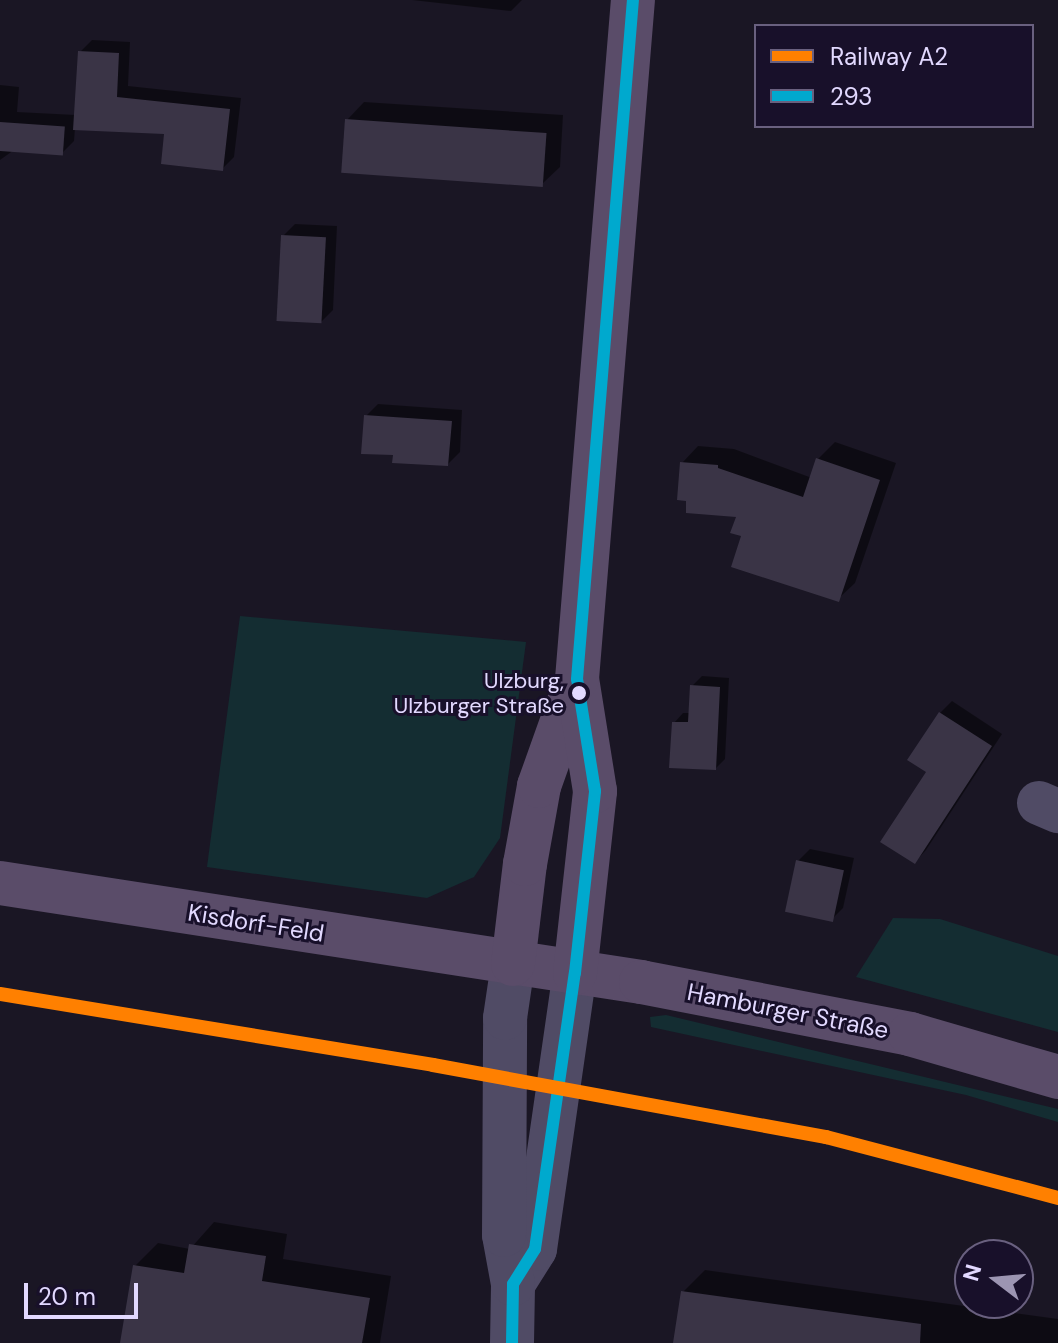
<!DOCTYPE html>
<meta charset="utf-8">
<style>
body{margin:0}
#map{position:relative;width:1058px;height:1343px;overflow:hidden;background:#1a1624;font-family:"DM Sans",sans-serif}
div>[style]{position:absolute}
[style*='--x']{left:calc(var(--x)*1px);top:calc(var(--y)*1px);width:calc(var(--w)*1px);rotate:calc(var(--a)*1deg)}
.green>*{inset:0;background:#142d32}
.shadow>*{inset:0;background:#0007}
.building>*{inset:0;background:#3a3446;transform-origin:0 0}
.minor>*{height:44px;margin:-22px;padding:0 22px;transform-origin:22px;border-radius:22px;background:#504b65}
.major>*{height:44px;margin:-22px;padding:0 22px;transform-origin:22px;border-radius:22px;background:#5a4c69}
.bus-1>*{height:12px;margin:-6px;padding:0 6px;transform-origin:6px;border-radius:6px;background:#00a9ce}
.rail-1>*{height:14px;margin:-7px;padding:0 7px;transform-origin:7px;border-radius:7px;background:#ff8000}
.dots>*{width:22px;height:22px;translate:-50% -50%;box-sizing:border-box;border:4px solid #18102a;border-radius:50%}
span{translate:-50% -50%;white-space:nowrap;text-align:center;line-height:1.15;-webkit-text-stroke:6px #18102a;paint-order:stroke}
.bus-label{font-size:22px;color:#e2d9ff}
.right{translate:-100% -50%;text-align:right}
.street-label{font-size:24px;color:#e2d9ff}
.legend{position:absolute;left:754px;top:24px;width:280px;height:104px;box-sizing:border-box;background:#18102a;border:2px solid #69607f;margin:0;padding:10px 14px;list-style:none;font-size:24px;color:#e2d9ff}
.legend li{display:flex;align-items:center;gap:16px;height:40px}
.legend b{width:40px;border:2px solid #69607f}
.north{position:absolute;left:954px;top:1239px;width:80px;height:80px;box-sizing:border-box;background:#18102a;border:2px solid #69607f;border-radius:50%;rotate:286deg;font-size:22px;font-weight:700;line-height:32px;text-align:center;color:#e2d9ff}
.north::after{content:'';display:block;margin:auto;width:28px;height:36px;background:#9c95b2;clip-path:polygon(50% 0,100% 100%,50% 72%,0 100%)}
.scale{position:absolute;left:24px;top:1283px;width:114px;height:36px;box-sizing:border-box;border:4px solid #e2d9ff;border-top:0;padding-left:10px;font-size:24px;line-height:28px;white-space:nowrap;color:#e2d9ff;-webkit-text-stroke:6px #18102a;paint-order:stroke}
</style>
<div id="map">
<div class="green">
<i style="clip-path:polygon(240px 616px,526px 642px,500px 838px,474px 877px,427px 898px,207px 867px)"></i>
<i style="clip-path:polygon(893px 918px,940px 919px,1058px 956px,1058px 1032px,856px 977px)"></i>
<i style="clip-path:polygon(666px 1015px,1058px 1109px,1058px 1122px,966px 1095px,651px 1027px,650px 1017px)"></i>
</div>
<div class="shadow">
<i style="clip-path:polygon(412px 0,522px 0,511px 11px)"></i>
<i style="clip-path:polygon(92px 40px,130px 42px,128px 86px,241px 98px,234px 157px,222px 169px,167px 132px,75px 128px,74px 141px,63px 152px,14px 150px,0 160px,0 85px,19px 87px,17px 112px,76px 115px,80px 52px)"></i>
<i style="clip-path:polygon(364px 102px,563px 115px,560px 167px,542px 184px,347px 120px)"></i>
<i style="clip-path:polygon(295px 224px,337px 226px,333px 310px,321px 322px,283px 236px)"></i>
<i style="clip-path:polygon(378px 404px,462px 410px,460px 452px,448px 464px,395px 453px,366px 416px)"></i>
<i style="clip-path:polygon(835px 442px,896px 463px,855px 583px,838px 599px,743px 535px,739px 515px,682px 463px,698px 446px,734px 449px,812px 478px,818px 459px)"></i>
<i style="clip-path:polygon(702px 676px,729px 678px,725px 759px,716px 768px,674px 723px,683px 713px,690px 713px,692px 686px)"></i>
<i style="clip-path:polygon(952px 701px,1002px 734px,926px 850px,915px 862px,940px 713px)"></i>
<i style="clip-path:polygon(810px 849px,854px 858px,843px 908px,831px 920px,798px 861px)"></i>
<i style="clip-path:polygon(214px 1222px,287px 1234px,283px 1259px,391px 1276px,380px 1343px,122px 1343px,135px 1266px,158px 1243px,190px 1249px)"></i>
<i style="clip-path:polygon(705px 1270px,1058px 1319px,1058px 1343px,675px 1343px,683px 1292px)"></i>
</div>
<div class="building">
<i style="clip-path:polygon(78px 51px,119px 53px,117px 97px,230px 109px,223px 171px,161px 164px,164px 134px,73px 130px)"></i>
<i style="left:345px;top:119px;width:202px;height:54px;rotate:4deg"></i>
<i style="left:0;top:122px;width:65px;height:29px;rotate:4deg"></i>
<i style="left:281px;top:235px;width:45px;height:86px;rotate:3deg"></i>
<i style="clip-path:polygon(364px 415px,452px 421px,448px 466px,392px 463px,393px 455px,361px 454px)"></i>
<i style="clip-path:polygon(816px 458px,880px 480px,839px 602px,731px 567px,741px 536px,730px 533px,736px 517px,686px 513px,686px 501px,677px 500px,680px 462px,718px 465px,718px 468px,803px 497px)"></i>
<i style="clip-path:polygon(690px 685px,720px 687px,716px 770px,669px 768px,672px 722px,688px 722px)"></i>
<i style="clip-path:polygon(939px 712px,992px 746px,915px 864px,880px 842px,926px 772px,907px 760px)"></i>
<i style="left:796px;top:860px;width:49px;height:53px;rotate:12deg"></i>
<i style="clip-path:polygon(189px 1244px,266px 1256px,262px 1281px,370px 1298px,362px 1343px,120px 1343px,133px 1265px,184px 1273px)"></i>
<i style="clip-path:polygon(681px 1291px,921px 1324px,920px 1343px,673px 1343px)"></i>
</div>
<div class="minor">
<i style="--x:1039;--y:803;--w:21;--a:23"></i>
<i style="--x:513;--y:1284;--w:41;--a:-57.8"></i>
<i style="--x:535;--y:1249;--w:279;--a:-81.8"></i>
<i style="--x:512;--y:1343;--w:59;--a:-89"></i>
<i style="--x:513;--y:1284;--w:50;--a:-100.4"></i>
<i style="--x:504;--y:1235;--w:217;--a:-89.7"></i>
<i style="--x:505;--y:1018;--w:55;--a:-81.6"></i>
</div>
<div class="major">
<i style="--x:0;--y:883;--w:649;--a:8.78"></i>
<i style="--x:641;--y:982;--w:274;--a:10.9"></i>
<i style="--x:910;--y:1034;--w:154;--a:16.2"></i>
<i style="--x:513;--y:964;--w:101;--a:-83.2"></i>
<i style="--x:525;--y:864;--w:79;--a:-79.8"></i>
<i style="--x:539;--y:786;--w:107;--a:-70.4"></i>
<i style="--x:575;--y:973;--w:183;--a:-83.7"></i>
<i style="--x:595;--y:791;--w:113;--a:-99.1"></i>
<i style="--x:577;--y:679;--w:681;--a:-85.29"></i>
</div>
<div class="bus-1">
<i style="--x:512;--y:1343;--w:59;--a:-89"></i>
<i style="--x:513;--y:1284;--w:41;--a:-57.8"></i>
<i style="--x:535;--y:1249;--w:279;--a:-81.8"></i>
<i style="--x:575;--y:973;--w:183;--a:-83.7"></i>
<i style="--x:595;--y:791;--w:113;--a:-99.1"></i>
<i style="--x:577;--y:679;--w:681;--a:-85.29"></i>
</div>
<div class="rail-1">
<i style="--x:0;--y:994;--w:439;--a:9.3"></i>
<i style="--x:433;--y:1065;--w:400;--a:10.4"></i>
<i style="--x:826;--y:1137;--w:240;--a:14.7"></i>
</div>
<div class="dots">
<i style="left:579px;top:693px;background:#e2d9ff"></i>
</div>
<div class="bus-label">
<span class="right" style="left:564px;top:693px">Ulzburg,<br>Ulzburger Straße</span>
</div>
<div class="street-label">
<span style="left:256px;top:923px;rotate:9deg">Kisdorf-Feld</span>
<span style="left:788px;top:1011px;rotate:11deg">Hamburger Straße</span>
</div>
<ul class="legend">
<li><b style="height:10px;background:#ff8000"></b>Railway A2</li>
<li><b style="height:10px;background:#00a9ce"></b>293</li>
</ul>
<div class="north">N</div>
<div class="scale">20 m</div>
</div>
